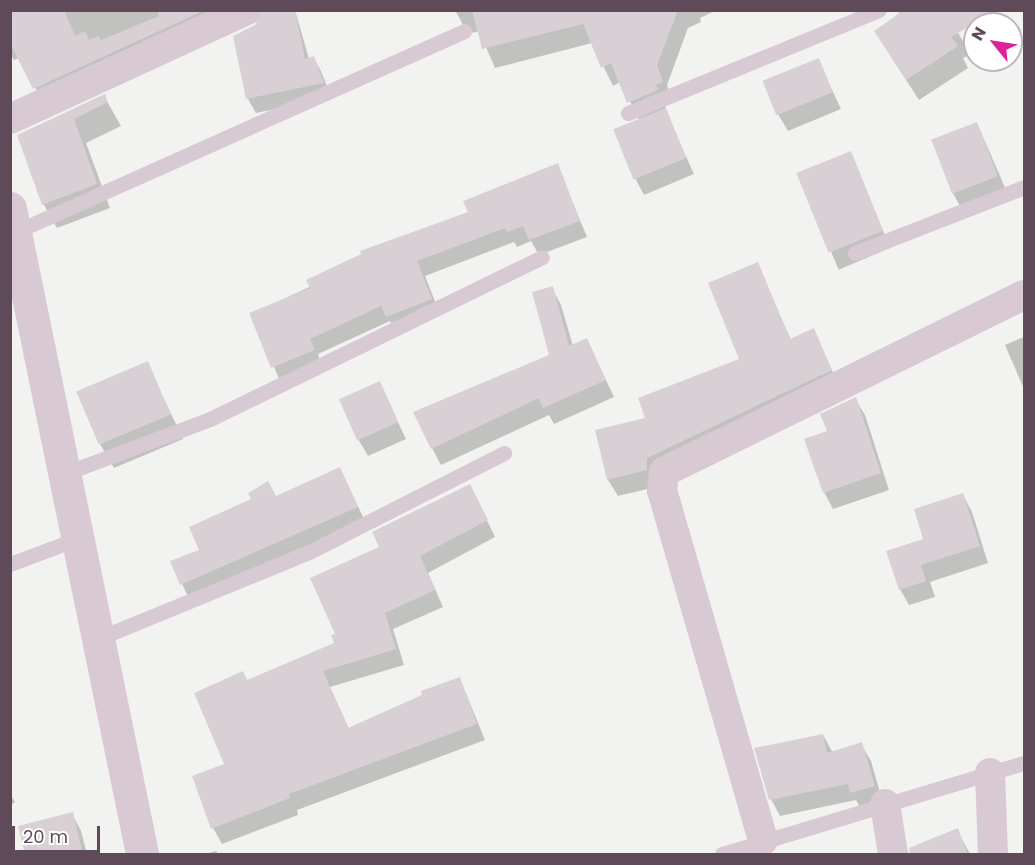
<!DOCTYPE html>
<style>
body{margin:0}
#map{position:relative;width:1035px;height:865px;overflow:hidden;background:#f2f3f1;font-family:Poppins,sans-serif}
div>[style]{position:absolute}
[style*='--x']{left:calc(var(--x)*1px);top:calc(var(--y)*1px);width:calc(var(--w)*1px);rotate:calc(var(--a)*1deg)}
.shadow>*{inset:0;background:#0003;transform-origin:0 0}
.building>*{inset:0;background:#d8d0d5;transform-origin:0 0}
.service>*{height:15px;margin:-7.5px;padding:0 7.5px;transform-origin:7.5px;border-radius:7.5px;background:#d8c9d3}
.minor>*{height:30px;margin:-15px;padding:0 15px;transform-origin:15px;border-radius:15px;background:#d8c9d3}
.tertiary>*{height:33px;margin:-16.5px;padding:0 16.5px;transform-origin:16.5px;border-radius:16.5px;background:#d8c9d3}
span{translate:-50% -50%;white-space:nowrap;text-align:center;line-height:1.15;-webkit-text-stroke:5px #fff;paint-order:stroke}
.frame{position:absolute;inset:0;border:12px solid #5e4a58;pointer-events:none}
.north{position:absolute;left:963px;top:12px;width:60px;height:60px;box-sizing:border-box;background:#fff;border:2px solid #bfb7bc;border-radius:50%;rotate:300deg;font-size:16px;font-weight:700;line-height:24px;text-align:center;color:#5e4a58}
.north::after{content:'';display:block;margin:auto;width:21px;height:27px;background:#dc2298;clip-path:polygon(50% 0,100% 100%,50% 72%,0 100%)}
.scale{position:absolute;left:12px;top:826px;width:88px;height:27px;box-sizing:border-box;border:3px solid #5e4a58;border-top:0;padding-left:8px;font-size:18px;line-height:21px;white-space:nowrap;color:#5e4a58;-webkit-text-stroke:4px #fff;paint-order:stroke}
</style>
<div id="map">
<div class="shadow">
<i style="clip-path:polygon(20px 10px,243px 10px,46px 107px,19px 58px,14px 60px,10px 53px,10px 15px)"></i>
<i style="clip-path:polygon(295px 10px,309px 59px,313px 57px,321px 71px,331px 97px,256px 113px,248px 99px,234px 36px)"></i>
<i style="clip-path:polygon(455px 10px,717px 10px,700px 18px,701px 22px,688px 28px,667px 85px,673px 101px,666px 104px,665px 110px,694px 174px,644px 195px,635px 178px,640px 121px,620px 82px,613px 86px,592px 43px,495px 68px,479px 31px,468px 34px)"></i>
<i style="clip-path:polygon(898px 10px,944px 10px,971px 54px,963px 58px,968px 68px,919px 100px,888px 52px,900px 15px)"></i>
<i style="clip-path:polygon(818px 60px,841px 109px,788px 131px,778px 114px)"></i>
<i style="clip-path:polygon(104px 96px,121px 126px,86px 143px,110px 208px,57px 228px,44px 205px,18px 136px)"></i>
<i style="clip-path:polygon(977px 123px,1007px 192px,962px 210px,953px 193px)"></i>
<i style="left:850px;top:153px;width:103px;height:56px;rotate:67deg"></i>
<i style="clip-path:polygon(557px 165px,587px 237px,539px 255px,531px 241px,517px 247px,514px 242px,425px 276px,440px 314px,396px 332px,390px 321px,318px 354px,322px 366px,281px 383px,251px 314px,470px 213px)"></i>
<i style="clip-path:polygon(757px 264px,791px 340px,813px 330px,840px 387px,656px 487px,618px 496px,608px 480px,647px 419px,741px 360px)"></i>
<i style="clip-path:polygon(552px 288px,561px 305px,573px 346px,587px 340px,614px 397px,554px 424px,549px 415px,441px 465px,432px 448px,550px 356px)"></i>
<i style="clip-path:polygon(1024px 337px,1024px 389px,1005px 345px)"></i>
<i style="clip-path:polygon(147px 363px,183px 439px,114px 468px,100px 444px)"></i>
<i style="clip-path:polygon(379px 383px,406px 439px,368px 456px,358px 439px)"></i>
<i style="clip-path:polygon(855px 399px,865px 415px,889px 490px,833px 509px,824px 492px,829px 432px)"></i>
<i style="clip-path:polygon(340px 469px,366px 523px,190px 601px,172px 562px,201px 551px,276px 497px)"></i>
<i style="clip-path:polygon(963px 495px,972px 512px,988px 563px,930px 582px,935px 597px,909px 605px,900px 589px,925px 540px)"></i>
<i style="clip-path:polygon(478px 502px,495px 537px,428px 573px,443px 607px,393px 629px,404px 665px,330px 687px,349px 729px,460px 679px,485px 740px,297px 810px,298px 815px,222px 844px,213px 828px,248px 682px,335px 644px,337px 635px,312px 579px)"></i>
<i style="clip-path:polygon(823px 735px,833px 753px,861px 744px,871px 761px,883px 803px,861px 809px,856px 800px,780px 816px,771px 799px)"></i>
<i style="clip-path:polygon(10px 794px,15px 802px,10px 806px)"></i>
<i style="clip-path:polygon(72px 814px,81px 831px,87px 854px,26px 854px)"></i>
<i style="clip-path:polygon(957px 830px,970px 854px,928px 854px)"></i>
<i style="clip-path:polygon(216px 851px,218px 854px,205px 854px)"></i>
</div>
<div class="building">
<i style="clip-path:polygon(10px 10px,64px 10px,75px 36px,85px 31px,89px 40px,98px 36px,101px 40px,159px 16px,157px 10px,205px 10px,33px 89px,10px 43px)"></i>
<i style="clip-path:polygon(264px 10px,295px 10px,305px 59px,314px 56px,324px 83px,246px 99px,233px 36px,255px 25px)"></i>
<i style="clip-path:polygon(472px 10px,678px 10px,657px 65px,663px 82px,656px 85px,658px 90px,627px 103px,611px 63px,601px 68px,583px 24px,482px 49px)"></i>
<i style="clip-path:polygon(904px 10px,999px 10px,951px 37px,958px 46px,906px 80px,874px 31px)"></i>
<i style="left:819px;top:58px;width:37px;height:61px;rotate:68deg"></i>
<i style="clip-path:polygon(105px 94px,108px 102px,74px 119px,97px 184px,42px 205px,17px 135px)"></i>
<i style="left:666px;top:108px;width:54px;height:57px;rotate:68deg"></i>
<i style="left:977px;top:122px;width:58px;height:49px;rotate:69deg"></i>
<i style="left:851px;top:151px;width:86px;height:59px;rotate:68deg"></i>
<i style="clip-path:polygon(558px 163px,580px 221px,529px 240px,523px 226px,507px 232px,505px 228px,417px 261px,432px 299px,386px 317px,381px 306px,310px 339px,315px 350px,271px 368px,249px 313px,310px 288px,306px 280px,361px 254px,360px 251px,468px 212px,463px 201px)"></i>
<i style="clip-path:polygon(758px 262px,790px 339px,814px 328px,832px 370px,647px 458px,647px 470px,607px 480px,595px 430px,645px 418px,638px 398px,739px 359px,708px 283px)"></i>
<i style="clip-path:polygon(553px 286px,569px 346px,587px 338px,606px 380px,543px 408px,539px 398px,431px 449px,413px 412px,549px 355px,532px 292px)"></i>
<i style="left:148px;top:361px;width:58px;height:78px;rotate:67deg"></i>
<i style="left:380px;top:381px;width:45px;height:45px;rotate:66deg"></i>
<i style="clip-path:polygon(856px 397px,881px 473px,823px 493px,804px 439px,827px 431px,820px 414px)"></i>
<i style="clip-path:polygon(340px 467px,358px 507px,180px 585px,170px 561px,199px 550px,189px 527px,251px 499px,248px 493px,268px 481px,276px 496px)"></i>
<i style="clip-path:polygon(470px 484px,488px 520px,420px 556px,435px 590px,385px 613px,396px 649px,323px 671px,348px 728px,422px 695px,421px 691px,460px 677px,477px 724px,289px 794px,290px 798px,211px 829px,192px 776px,224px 764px,194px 693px,243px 671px,247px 680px,334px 643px,331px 635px,335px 634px,310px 578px,379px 547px,372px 532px)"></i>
<i style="clip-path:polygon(963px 493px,980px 546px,921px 565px,926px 581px,899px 590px,886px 551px,923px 539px,914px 509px)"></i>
<i style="clip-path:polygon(823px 734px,827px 753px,862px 742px,875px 786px,850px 793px,848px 784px,769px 800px,754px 748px)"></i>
<i style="clip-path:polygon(73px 812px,83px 855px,25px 855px,18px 826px)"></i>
<i style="clip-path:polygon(958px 828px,968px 855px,910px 855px,909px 848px)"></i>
</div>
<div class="service">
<i style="--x:628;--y:113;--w:271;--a:-22.3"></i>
<i style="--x:15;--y:232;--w:492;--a:-24.1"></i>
<i style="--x:855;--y:253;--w:181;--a:-21.3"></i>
<i style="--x:63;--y:474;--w:157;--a:-20.5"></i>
<i style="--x:210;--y:419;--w:369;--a:-26"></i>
<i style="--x:10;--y:564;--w:72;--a:-20.5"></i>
<i style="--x:97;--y:639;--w:229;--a:-22.3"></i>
<i style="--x:309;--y:552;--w:219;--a:-26.9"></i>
<i style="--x:722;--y:854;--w:315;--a:-16.8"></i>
</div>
<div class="minor">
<i style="--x:10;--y:119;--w:261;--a:-24.7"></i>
<i style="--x:990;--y:773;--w:81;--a:87.9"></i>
<i style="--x:885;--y:804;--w:51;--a:80.9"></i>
<i style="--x:763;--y:840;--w:363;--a:-106.1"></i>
<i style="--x:662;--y:491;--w:19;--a:-84"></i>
<i style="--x:664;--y:472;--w:401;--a:-26.2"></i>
</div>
<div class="tertiary">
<i style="--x:10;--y:208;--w:659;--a:78.45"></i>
</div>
<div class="frame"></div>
<div class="north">N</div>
<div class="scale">20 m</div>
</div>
